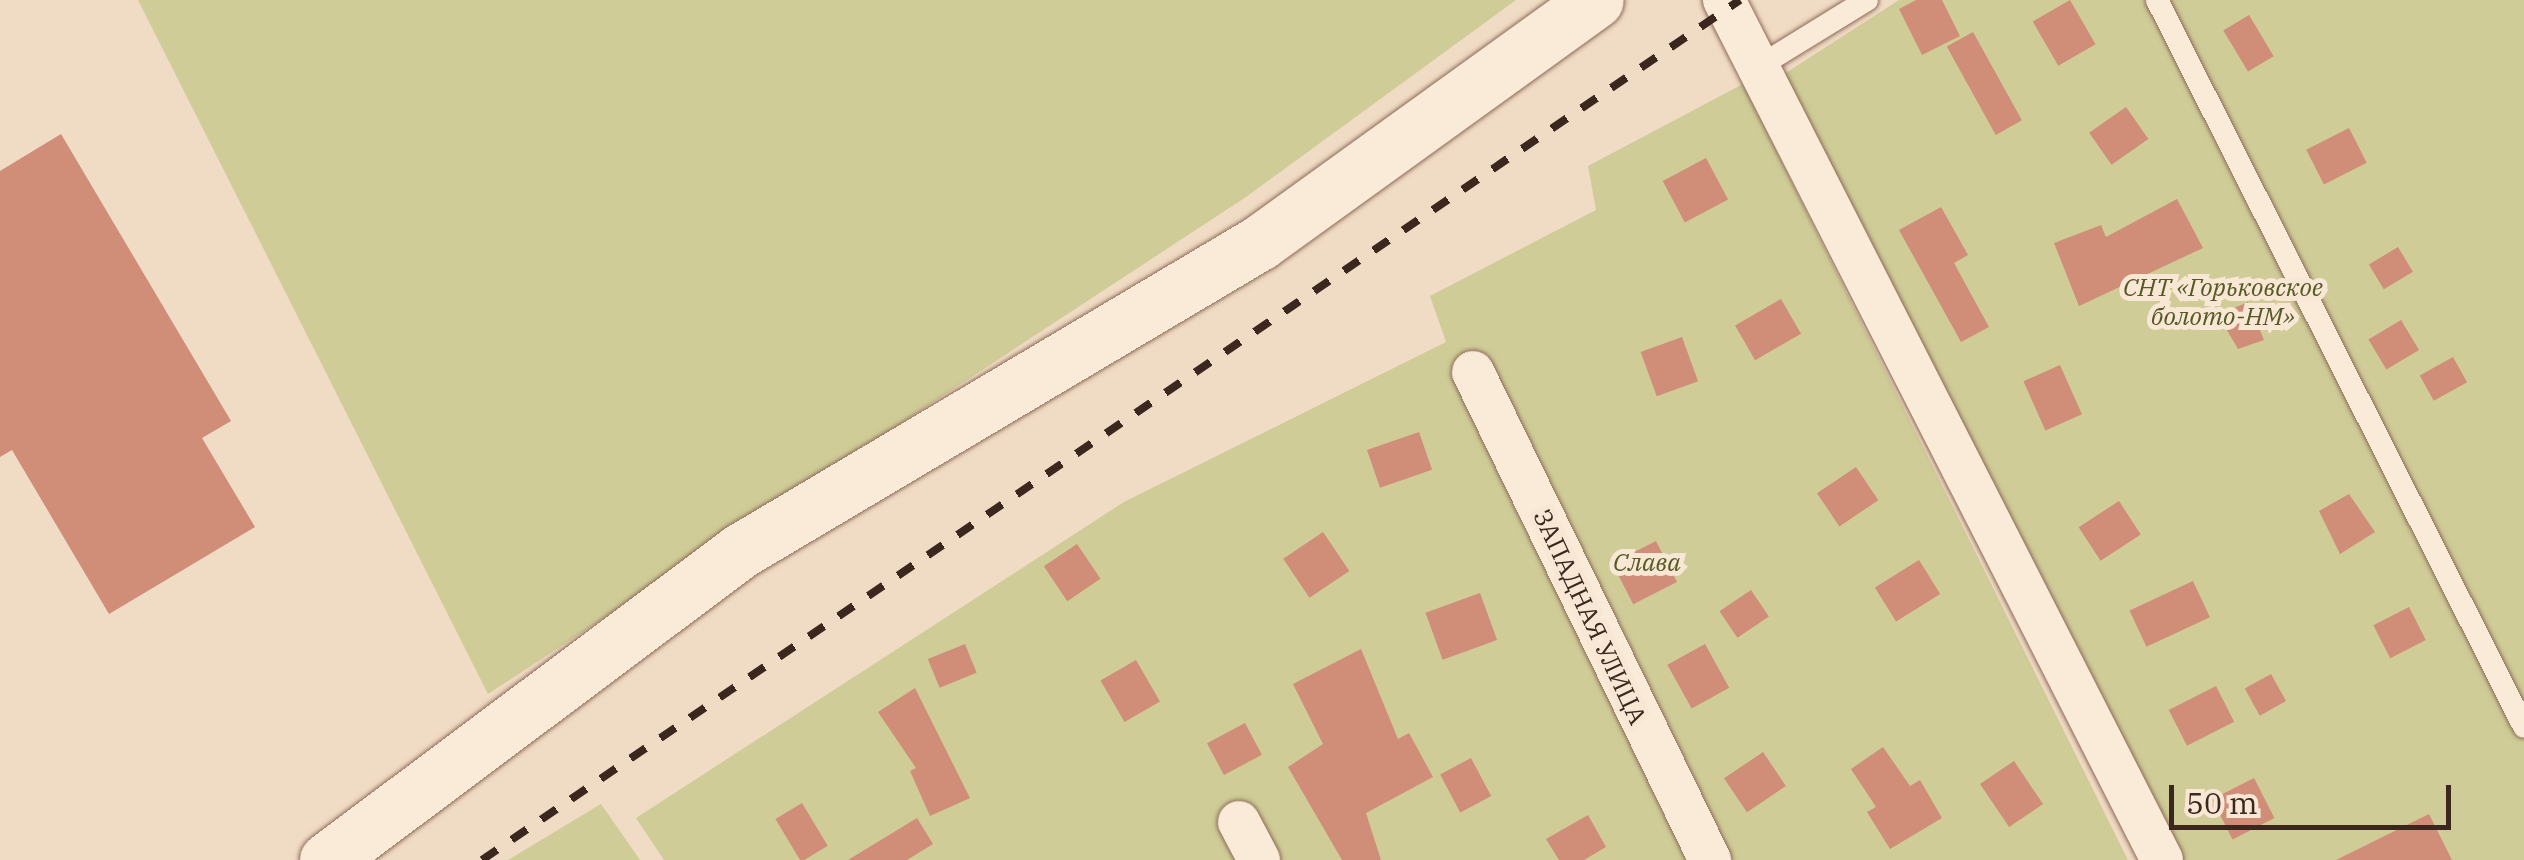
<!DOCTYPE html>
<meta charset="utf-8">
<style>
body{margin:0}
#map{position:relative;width:2524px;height:860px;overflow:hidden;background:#f0dbc4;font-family:"IBM Plex Serif",serif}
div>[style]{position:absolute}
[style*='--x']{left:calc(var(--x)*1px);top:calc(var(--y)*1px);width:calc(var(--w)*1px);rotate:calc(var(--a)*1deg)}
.green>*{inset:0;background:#cfcc97}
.building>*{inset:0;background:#d08d78;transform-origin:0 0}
.roads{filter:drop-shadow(0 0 2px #8c6b59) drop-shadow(0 0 2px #8c6b59)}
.lane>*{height:22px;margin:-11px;padding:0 11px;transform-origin:11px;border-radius:11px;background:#faead8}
.street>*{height:42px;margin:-21px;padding:0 21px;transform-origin:21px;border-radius:21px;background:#faead8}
.secondary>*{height:55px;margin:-27.5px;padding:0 27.5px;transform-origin:27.5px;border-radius:27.5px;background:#faead8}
.rail>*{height:8px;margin-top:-4px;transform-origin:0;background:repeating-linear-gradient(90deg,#3b271e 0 18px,transparent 0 36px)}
span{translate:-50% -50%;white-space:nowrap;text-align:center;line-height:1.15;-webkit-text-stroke:10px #f7e7d4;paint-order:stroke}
.park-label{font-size:25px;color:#555924;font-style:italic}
.street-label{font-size:25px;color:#3b271e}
.scale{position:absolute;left:2169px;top:785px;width:282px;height:45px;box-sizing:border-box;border:5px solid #3b271e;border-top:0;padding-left:12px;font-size:30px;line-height:35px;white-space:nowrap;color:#3b271e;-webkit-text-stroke:8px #f7e7d4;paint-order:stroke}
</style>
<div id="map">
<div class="green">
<i style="clip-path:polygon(138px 0,1516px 0,1246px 197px,488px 694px)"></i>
<i style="clip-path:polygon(1899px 0,2524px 0,2524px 860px,2170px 860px,1775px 80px)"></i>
<i style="clip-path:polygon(1743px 84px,2128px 860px,664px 860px,636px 818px,1124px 502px,1446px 342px,1430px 296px,1596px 210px,1588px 166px)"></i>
<i style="clip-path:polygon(601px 804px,640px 860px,508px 860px)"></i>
</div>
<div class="building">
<i style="clip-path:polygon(1916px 0,1942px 0,1960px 36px,1922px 55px,1899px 9px)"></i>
<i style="left:2070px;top:0;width:51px;height:43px;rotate:60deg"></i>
<i style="left:2249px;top:15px;width:48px;height:30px;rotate:59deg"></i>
<i style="left:1973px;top:32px;width:101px;height:30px;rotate:61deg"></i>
<i style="left:2126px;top:107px;width:39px;height:45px;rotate:55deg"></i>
<i style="left:2349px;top:128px;width:39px;height:48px;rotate:63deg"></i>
<i style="clip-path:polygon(61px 134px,231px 421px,202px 438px,255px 527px,109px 614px,12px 450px,0 457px,0 171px)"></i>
<i style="left:1706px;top:158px;width:47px;height:49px;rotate:62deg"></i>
<i style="clip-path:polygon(2177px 199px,2203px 248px,2079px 306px,2054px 243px,2101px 225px,2106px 237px)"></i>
<i style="clip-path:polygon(1941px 207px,1968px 255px,1954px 263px,1989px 327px,1961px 342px,1899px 230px)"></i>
<i style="left:2398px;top:247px;width:29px;height:34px;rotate:59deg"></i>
<i style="left:1781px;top:299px;width:40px;height:53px;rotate:60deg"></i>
<i style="clip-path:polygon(2248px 302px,2264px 340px,2238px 349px,2218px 315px)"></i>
<i style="left:2401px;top:320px;width:35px;height:38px;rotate:59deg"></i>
<i style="left:1682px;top:337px;width:47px;height:44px;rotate:70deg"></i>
<i style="left:2453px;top:357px;width:29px;height:38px;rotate:61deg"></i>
<i style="left:2060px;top:365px;width:54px;height:40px;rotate:66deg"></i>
<i style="left:1419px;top:432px;width:40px;height:55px;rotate:71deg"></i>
<i style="left:1856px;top:467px;width:40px;height:47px;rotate:56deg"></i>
<i style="clip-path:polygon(2349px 494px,2375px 532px,2340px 554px,2319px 511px)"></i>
<i style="left:2119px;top:501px;width:40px;height:48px;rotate:57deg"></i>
<i style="left:1323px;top:532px;width:47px;height:48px;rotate:56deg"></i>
<i style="left:1656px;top:541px;width:46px;height:49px;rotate:63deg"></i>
<i style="left:1077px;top:544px;width:42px;height:40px;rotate:56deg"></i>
<i style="left:1919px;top:560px;width:40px;height:52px;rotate:58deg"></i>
<i style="left:2193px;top:581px;width:40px;height:70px;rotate:65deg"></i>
<i style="left:1751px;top:590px;width:32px;height:38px;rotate:56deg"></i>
<i style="left:1480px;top:593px;width:50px;height:58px;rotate:70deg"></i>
<i style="left:2409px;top:607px;width:37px;height:40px;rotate:63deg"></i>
<i style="left:965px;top:644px;width:31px;height:40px;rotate:68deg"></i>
<i style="left:1705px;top:644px;width:50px;height:43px;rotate:61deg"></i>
<i style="clip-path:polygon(1361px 649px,1398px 739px,1409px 733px,1433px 777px,1366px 813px,1381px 860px,1342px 860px,1288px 767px,1323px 744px,1293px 684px)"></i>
<i style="left:1136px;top:660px;width:48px;height:41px;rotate:60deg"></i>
<i style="left:2271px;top:674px;width:31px;height:30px;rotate:61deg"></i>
<i style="left:2216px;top:686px;width:40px;height:53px;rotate:63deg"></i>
<i style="clip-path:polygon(915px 688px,970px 798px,930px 816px,910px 771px,916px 768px,878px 712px)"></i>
<i style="left:1245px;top:723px;width:36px;height:43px;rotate:62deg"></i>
<i style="clip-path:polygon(1883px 747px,1910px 786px,1920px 780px,1942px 818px,1890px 849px,1867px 812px,1876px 807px,1851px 769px)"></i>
<i style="left:1763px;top:752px;width:41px;height:47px;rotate:56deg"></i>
<i style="left:1471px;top:758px;width:43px;height:35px;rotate:62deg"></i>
<i style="left:2014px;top:761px;width:52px;height:41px;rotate:56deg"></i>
<i style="left:2254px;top:778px;width:45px;height:47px;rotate:63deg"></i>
<i style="left:802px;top:803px;width:50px;height:31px;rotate:59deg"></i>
<i style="clip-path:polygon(2429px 814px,2452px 860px,2336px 860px)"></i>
<i style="clip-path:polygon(1588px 815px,1606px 847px,1584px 860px,1559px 860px,1546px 839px)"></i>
<i style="clip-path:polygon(917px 818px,933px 844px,907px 860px,848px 860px)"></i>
</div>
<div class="roads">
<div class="lane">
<i style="--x:2157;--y:0;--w:814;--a:63.21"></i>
<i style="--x:1758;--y:67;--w:128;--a:-31.6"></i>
</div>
<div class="street">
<i style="--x:1724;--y:0;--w:965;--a:63.01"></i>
<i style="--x:1473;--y:372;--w:543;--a:64.1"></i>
<i style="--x:1239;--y:822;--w:43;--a:62.2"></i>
</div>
<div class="secondary">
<i style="--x:327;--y:860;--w:516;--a:-36.8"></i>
<i style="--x:740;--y:551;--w:604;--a:-30.69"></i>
<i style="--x:1259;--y:243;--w:415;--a:-35.8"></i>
</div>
</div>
<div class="rail">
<i style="--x:482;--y:860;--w:1524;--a:-34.36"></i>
</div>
<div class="park-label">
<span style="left:2223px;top:302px">СНТ «Горьковское<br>болото-НМ»</span>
<span style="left:1647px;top:562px">Слава</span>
</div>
<div class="street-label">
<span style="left:1590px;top:617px;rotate:65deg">ЗАПАДНАЯ УЛИЦА</span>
</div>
<div class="scale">50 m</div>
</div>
